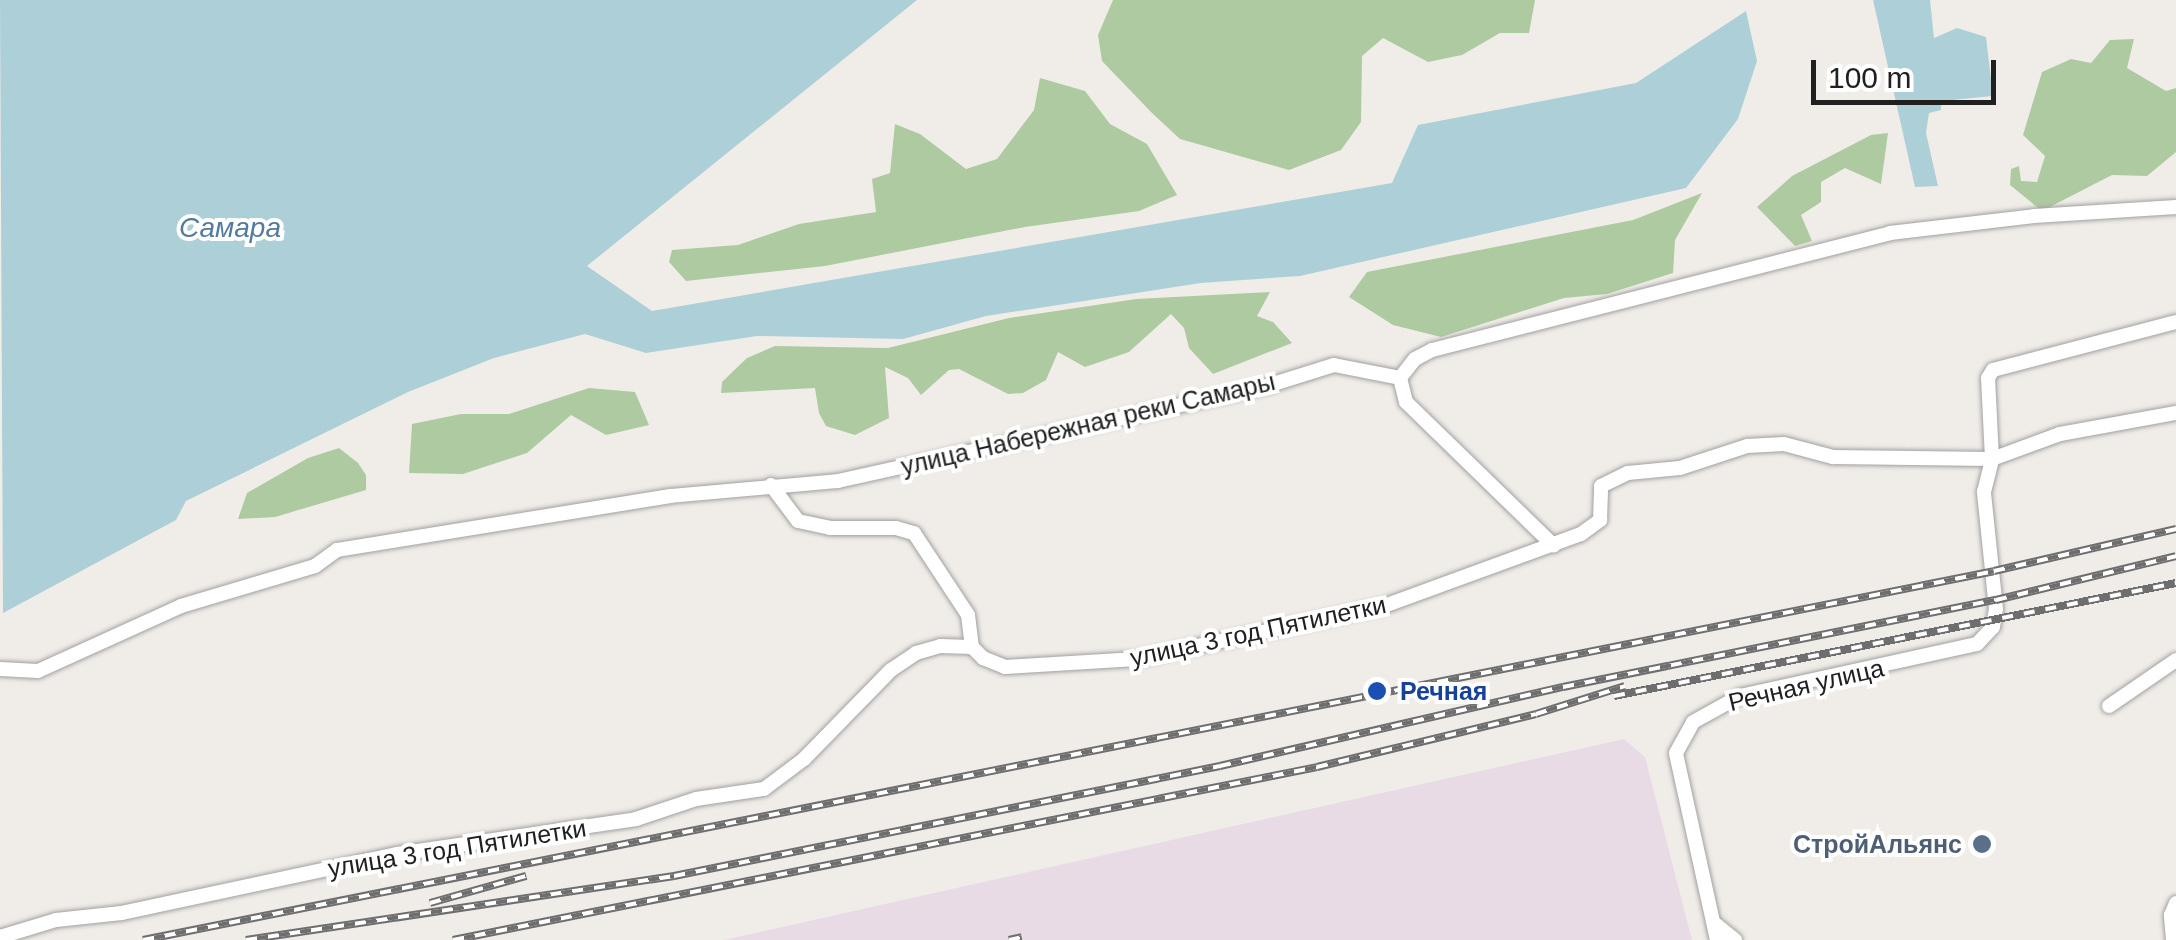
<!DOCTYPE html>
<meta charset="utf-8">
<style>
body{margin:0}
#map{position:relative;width:2176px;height:940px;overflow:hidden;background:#f0ede8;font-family:Helvetica,sans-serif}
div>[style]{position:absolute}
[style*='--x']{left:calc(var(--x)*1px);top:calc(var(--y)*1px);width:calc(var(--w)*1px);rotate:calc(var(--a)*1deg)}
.industrial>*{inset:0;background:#e8dbe6}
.forest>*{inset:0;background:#aecaa1}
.water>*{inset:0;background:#add0d8}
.roads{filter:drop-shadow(0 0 2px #a1a1a1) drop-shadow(0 0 2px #a1a1a1)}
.minor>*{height:14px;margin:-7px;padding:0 7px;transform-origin:7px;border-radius:7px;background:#fff}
.rail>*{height:8px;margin-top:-4px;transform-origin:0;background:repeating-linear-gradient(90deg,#fff 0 11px,#6e6e6e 0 22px);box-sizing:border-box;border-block:2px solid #6e6e6e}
.dots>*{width:28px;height:28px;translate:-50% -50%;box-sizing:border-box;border:5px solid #fff;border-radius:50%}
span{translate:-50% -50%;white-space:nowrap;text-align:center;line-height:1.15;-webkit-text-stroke:8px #fff;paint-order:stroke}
.street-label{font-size:25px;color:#202020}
.transit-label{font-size:25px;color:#164399;font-weight:700}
.left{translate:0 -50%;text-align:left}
.service-label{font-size:25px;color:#4e5e75;font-weight:700}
.right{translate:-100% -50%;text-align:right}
.water-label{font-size:28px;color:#537a9f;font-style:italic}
.scale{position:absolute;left:1811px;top:60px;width:185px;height:45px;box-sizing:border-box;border:5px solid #202020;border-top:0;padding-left:12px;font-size:30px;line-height:35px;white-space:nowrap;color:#202020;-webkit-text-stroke:8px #fff;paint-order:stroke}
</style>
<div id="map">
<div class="industrial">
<i style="clip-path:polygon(1624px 739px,1645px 757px,1692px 940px,724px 940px)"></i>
</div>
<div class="forest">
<i style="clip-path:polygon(1113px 0,1535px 0,1529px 33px,1500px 33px,1462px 55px,1428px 62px,1383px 38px,1362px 56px,1361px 122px,1341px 150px,1289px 170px,1180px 139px,1152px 113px,1102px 61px,1098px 35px)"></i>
<i style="clip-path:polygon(2134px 39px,2127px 68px,2166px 91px,2176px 88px,2176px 152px,2147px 176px,2112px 175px,2042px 211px,2010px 185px,2011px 169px,2019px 166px,2021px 181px,2037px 182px,2045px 156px,2023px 135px,2042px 72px,2071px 59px,2091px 63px,2110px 40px)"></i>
<i style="clip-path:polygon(1040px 78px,1085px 91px,1110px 124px,1147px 144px,1177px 195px,1139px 211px,1025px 227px,825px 266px,686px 281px,669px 262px,672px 250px,738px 245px,799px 224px,876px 212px,872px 179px,890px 173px,895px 124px,920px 134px,966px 169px,997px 159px,1034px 110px)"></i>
<i style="clip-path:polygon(1888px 133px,1881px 184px,1845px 168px,1821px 182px,1821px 202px,1801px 215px,1812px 241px,1795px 246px,1757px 207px,1792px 176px,1871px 135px)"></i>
<i style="clip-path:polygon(1702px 193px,1675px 240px,1673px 273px,1607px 294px,1564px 298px,1441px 337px,1393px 325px,1349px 297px,1367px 272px,1633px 220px)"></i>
<i style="clip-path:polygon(1270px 292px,1257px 316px,1273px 322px,1292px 343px,1213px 374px,1189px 348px,1184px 328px,1171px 314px,1129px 352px,1085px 367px,1058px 352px,1046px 380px,1023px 393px,1008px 394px,959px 369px,949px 370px,921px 395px,908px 378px,885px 367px,889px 418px,855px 435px,826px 426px,819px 413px,815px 388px,721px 393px,722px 382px,747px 358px,775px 346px,888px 348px,1009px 318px,1136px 299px)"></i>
<i style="clip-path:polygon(589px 388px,635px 392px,649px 425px,606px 435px,571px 415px,527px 453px,463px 474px,409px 473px,412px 424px,461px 414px,509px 414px)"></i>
<i style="clip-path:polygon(339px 448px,358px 463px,366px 475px,366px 490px,275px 517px,238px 519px,247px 493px,308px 458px)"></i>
</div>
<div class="water">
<i style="clip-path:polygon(0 0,917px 0,587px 266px,652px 311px,1392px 183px,1418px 125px,1636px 83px,1746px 11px,1757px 61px,1738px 119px,1686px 188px,1300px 276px,1201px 283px,986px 316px,903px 339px,757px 336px,646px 353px,585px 334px,494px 358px,408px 392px,186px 501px,176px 520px,3px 613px)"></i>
<i style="clip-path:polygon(1873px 0,1930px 0,1934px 38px,1957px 28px,1986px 37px,1993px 96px,1941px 101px,1941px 110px,1929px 113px,1926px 133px,1938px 186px,1915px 187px)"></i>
</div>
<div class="roads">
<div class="minor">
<i style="--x:1400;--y:378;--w:25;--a:76"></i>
<i style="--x:1406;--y:402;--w:206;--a:44.2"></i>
<i style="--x:771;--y:485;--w:45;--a:53.1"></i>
<i style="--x:798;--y:521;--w:33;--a:12"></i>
<i style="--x:830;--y:528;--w:66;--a:0"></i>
<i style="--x:896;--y:528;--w:19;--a:16"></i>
<i style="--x:914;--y:533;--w:98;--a:56.6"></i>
<i style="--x:968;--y:615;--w:32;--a:83"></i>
<i style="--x:0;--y:669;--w:38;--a:3"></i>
<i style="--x:38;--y:671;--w:157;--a:-24.4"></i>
<i style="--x:181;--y:606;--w:140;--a:-16.6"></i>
<i style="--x:315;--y:566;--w:27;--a:-36"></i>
<i style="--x:337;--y:550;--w:337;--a:-9.2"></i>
<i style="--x:670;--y:496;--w:169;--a:-5.1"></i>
<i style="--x:838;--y:481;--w:443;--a:-12.5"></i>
<i style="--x:1270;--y:385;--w:67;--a:-17.4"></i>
<i style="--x:1334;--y:365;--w:67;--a:11.1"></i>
<i style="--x:1400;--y:378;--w:24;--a:-52"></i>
<i style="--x:1415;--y:359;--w:19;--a:-28"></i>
<i style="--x:1432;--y:350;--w:473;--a:-14.3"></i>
<i style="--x:1890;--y:233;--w:145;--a:-6.7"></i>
<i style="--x:2034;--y:216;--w:142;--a:-3.6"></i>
<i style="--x:2109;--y:706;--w:81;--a:-34.5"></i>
<i style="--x:1714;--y:923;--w:27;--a:39"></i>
<i style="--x:0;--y:937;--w:59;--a:-16.9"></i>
<i style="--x:56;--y:920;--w:66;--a:-6.1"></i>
<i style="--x:122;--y:913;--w:281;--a:-12.1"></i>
<i style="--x:397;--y:854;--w:242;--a:-8.3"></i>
<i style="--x:636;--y:819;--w:63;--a:-18.4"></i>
<i style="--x:696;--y:799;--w:69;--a:-8.4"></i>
<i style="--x:764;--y:789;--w:50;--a:-36.9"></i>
<i style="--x:804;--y:759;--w:124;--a:-45.7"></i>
<i style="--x:891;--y:670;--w:30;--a:-34"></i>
<i style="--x:916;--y:653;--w:25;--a:-16"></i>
<i style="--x:940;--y:646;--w:32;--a:2"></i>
<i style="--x:972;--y:647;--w:16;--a:45"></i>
<i style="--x:983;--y:658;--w:24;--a:22"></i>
<i style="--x:1005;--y:667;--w:132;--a:-3.5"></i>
<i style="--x:1137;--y:659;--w:253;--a:-12.1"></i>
<i style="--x:1384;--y:606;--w:210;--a:-20.1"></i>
<i style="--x:1581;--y:534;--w:24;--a:-36"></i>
<i style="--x:1600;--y:520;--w:34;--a:-88"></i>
<i style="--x:1601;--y:486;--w:30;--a:-26"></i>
<i style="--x:1628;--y:473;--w:52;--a:-5.5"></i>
<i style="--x:1680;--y:468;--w:71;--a:-18.2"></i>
<i style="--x:1747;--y:446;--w:37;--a:-3"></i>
<i style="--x:1784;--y:444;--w:51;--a:14.9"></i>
<i style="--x:1833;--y:457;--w:159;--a:0.7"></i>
<i style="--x:1992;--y:459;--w:72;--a:-20.2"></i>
<i style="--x:2060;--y:434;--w:118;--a:-10.3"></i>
<i style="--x:1717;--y:940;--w:191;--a:-102.4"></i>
<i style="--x:1676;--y:753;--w:35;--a:-61"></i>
<i style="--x:1693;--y:722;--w:54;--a:-29"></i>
<i style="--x:1740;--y:696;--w:243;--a:-12.4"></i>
<i style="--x:1977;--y:644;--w:23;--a:-47"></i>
<i style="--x:1993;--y:627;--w:18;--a:-81"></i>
<i style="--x:1996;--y:609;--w:118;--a:-95.9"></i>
<i style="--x:1984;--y:492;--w:34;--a:-76"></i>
<i style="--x:1992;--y:459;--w:81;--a:-92.8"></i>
<i style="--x:1988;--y:378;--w:9;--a:-58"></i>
<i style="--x:1993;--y:370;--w:189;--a:-14.7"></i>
<i style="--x:2173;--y:940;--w:25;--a:-95"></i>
<i style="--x:2171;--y:915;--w:13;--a:-67"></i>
</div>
</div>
<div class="rail">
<i style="--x:1614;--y:696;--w:573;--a:-11.37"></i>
<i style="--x:430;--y:903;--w:100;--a:-15.7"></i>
<i style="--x:143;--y:940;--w:1887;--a:-11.27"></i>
<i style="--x:1994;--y:571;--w:187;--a:-13"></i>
<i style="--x:246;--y:940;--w:433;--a:-8.5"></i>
<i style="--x:674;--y:876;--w:557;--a:-11.39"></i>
<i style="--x:1220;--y:766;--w:352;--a:-13"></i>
<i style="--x:1563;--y:687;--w:442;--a:-11.4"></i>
<i style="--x:1996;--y:600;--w:185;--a:-13.7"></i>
<i style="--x:453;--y:940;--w:881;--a:-11.32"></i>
<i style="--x:1317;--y:767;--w:225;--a:-13.6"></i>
<i style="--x:1536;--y:714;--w:93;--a:-17.5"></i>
<i style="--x:1009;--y:940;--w:13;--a:-13"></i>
</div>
<div class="dots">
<i style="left:1377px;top:691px;background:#1a4fb4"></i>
<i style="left:1982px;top:844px;background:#5c6f8a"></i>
</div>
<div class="street-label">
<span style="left:1088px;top:424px;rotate:-13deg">улица Набережная реки Самары</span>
<span style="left:1258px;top:631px;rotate:-12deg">улица 3 год Пятилетки</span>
<span style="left:1806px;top:685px;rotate:-13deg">Речная улица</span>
<span style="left:457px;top:848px;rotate:-9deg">улица 3 год Пятилетки</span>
</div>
<div class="transit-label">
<span class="left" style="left:1400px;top:691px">Речная</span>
</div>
<div class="service-label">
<span class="right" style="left:1962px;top:844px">СтройАльянс</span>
</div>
<div class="water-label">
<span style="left:230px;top:228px">Самара</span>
</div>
<div class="scale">100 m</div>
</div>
